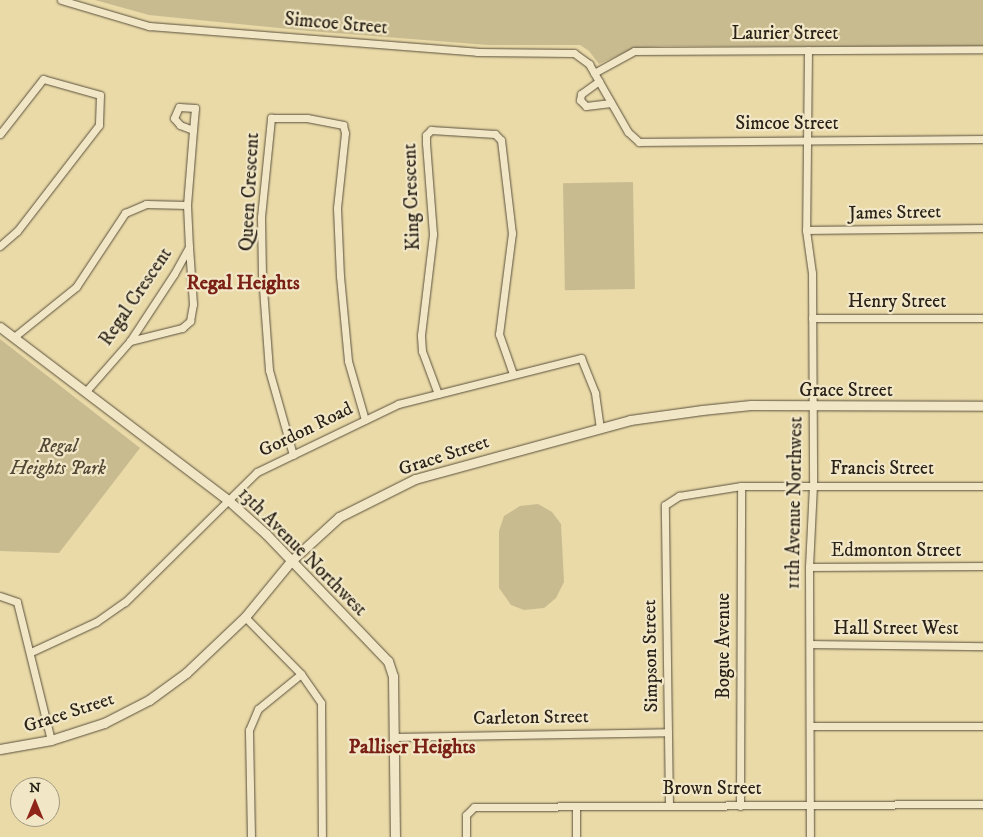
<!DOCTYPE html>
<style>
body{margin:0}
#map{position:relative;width:983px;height:837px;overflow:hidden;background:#eadaa8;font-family:"IM FELL DW Pica",serif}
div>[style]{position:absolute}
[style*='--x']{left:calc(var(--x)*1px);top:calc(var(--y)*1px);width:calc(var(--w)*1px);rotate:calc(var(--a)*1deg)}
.green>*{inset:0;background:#c9bb90;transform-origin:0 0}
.roads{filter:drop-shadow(0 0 1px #5a503c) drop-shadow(0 0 1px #5a503c)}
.street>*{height:7px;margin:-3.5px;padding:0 3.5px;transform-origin:3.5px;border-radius:3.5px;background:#f1e7c6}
.secondary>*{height:9px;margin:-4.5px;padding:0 4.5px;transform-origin:4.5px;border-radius:4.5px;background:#f1e7c6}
span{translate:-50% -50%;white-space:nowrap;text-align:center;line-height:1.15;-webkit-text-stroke:4.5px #f1e7c6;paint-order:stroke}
.street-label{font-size:19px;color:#2a2218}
.park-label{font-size:19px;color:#524836;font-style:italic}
.neighbourhood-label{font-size:20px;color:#7a1f14;font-weight:700}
.north{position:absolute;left:10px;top:777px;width:50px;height:50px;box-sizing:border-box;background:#f1e7c6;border:1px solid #a19880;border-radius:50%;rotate:0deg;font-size:14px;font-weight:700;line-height:20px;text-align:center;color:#2a2218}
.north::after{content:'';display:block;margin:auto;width:18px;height:22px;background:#8f2418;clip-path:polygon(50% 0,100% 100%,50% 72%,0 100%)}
</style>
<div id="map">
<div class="green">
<i style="clip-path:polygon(95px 0,983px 0,983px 47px,663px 46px,635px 48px,599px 64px,589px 51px,580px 45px,488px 45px,309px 31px,149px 15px)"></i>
<i style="left:633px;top:182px;width:107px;height:70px;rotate:89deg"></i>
<i style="clip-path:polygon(0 339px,140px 448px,59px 553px,0 551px)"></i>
<i style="clip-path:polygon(538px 504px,552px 512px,561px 524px,564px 582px,556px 598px,544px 608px,524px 610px,511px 605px,499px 588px,499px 531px,504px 516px,520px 506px)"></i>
</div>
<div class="roads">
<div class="street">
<i style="--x:61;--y:0;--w:92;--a:16.5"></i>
<i style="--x:149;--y:26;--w:329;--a:4.5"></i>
<i style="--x:477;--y:52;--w:97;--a:0.6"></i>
<i style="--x:574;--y:53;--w:19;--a:36"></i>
<i style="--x:589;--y:64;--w:78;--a:60.2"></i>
<i style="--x:628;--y:132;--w:15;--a:42"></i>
<i style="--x:639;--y:142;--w:344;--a:-0.5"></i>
<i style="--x:808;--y:50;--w:180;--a:90.6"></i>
<i style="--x:806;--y:230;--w:43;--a:82.1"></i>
<i style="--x:812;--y:273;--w:212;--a:89.7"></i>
<i style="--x:813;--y:485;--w:82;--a:92.8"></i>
<i style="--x:809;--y:567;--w:270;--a:89.8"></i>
<i style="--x:594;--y:73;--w:46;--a:-28.8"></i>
<i style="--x:634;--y:51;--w:349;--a:-0.3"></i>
<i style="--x:599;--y:81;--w:22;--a:144"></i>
<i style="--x:581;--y:94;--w:6;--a:99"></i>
<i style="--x:580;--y:100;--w:8;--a:45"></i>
<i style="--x:586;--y:106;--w:25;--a:-7"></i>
<i style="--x:0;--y:134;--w:70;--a:-52"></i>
<i style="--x:43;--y:79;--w:59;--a:15.7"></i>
<i style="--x:100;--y:95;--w:30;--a:92"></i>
<i style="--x:99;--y:125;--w:134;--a:127.7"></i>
<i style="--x:17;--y:231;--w:23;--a:139"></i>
<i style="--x:187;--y:205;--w:75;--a:-85.4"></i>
<i style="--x:193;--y:130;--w:14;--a:-159"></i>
<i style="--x:180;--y:125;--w:9;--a:-131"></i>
<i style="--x:174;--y:118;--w:12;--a:-66"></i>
<i style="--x:179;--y:107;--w:16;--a:4"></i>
<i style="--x:195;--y:108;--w:22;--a:95"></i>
<i style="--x:806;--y:230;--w:177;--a:-0.6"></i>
<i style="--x:812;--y:318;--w:171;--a:0"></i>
<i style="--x:14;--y:337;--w:80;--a:-38.9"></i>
<i style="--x:76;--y:287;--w:89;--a:-56.5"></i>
<i style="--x:125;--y:213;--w:23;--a:-23"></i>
<i style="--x:146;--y:204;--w:41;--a:1.4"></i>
<i style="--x:187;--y:205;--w:42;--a:87.3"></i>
<i style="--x:189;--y:247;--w:31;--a:119"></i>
<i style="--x:174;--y:274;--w:80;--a:123.3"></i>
<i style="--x:130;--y:341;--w:67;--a:131.3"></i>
<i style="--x:130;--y:341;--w:54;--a:-14"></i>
<i style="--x:182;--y:328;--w:11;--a:-41"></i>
<i style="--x:190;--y:321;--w:17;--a:-80"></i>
<i style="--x:193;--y:304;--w:57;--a:-94"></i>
<i style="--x:438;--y:394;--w:46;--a:-110.4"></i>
<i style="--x:422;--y:351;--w:16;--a:-94"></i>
<i style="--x:421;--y:335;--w:102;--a:-83.2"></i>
<i style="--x:433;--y:234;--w:91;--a:-94.4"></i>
<i style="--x:426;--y:143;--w:8;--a:-90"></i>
<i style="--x:426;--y:135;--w:7;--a:-45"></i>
<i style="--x:431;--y:130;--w:64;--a:3.6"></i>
<i style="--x:495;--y:134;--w:8;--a:45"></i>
<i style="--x:501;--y:140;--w:94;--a:83.3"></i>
<i style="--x:512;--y:233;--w:102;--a:97.3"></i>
<i style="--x:499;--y:334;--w:42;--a:70.7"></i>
<i style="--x:293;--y:455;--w:88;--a:-105.8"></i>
<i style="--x:269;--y:370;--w:95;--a:-94.2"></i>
<i style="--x:262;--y:275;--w:58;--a:-91"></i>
<i style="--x:261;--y:217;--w:100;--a:-84.2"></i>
<i style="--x:271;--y:118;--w:36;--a:0"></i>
<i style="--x:307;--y:118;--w:37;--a:11"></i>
<i style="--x:343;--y:125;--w:8;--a:76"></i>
<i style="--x:345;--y:133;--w:75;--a:96.1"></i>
<i style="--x:337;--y:208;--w:68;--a:87.5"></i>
<i style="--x:340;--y:276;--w:85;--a:84.6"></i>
<i style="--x:348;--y:361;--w:61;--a:73.9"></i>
<i style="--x:809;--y:567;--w:174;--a:-0.3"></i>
<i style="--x:0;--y:596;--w:18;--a:19"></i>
<i style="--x:17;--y:602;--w:142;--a:76.2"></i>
<i style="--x:245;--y:617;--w:80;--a:45.5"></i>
<i style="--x:301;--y:674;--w:35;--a:55"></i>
<i style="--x:321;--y:703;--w:134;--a:89.6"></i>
<i style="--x:810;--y:644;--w:173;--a:0.7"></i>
<i style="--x:31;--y:652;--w:72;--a:-24.8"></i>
<i style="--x:96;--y:622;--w:35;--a:-35"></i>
<i style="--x:125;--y:602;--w:185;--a:-44.6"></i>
<i style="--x:257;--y:472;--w:157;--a:-25.7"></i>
<i style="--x:398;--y:404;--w:189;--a:-14.1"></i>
<i style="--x:581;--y:358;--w:38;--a:68"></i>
<i style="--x:595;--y:393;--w:34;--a:82"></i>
<i style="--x:810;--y:726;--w:173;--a:0"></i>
<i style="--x:394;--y:737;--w:274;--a:-1"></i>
<i style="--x:669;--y:806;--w:301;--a:-90.8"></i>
<i style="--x:665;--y:505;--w:17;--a:-33"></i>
<i style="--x:679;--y:496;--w:63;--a:-9.2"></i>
<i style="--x:741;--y:486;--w:242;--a:0"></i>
<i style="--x:740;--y:806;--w:320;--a:-89.8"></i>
<i style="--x:251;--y:837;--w:107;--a:-91.1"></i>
<i style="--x:249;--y:730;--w:23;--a:-67"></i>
<i style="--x:258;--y:709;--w:55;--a:-39.1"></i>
<i style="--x:466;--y:837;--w:22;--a:-90"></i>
<i style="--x:466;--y:815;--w:11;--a:-45"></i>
<i style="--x:474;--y:807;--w:509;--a:-0.34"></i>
<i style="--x:576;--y:837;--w:30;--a:-90"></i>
</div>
<div class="secondary">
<i style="--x:0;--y:327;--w:286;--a:37.2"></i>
<i style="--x:228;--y:500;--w:51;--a:41.8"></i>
<i style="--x:266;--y:534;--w:176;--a:46.2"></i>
<i style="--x:388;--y:661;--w:16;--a:72"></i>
<i style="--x:393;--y:676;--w:161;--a:89.3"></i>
<i style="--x:0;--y:749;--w:52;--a:-10"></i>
<i style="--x:51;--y:740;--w:56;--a:-17.8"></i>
<i style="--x:104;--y:723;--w:51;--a:-27.1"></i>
<i style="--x:149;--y:700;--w:46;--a:-36.1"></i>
<i style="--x:186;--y:673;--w:81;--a:-43.5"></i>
<i style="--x:245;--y:617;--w:72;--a:-50.6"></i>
<i style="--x:291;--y:561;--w:65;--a:-42.5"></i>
<i style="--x:339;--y:517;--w:85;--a:-26.6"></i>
<i style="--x:415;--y:479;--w:223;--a:-15.3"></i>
<i style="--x:630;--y:420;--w:73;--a:-7.9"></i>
<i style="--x:702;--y:410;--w:49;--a:-5.8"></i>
<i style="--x:751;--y:405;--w:232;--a:0.2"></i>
</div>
</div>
<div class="street-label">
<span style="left:336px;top:24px;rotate:5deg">Simcoe Street</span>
<span style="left:785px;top:34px">Laurier Street</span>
<span style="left:787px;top:124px">Simcoe Street</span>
<span style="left:250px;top:192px;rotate:-87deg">Queen Crescent</span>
<span style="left:412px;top:197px;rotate:-92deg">King Crescent</span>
<span style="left:895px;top:213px;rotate:-1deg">James Street</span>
<span style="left:136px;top:297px;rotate:-56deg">Regal Crescent</span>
<span style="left:897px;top:302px">Henry Street</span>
<span style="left:846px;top:391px">Grace Street</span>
<span style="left:306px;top:430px;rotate:-26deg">Gordon Road</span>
<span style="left:444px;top:456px;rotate:-18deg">Grace Street</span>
<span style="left:882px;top:469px">Francis Street</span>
<span style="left:795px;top:503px;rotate:-89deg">11th Avenue Northwest</span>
<span style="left:896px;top:551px">Edmonton Street</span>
<span style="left:302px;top:552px;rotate:45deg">13th Avenue Northwest</span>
<span style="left:896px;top:629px">Hall Street West</span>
<span style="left:724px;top:646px;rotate:-90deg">Bogue Avenue</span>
<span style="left:651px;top:656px;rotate:-91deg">Simpson Street</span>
<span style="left:69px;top:713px;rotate:-18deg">Grace Street</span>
<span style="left:531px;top:718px;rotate:-1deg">Carleton Street</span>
<span style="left:712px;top:789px">Brown Street</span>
</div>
<div class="park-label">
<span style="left:58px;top:458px">Regal<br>Heights Park</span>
</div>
<div class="neighbourhood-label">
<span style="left:243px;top:283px">Regal Heights</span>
<span style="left:412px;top:747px">Palliser Heights</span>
</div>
<div class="north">N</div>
</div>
